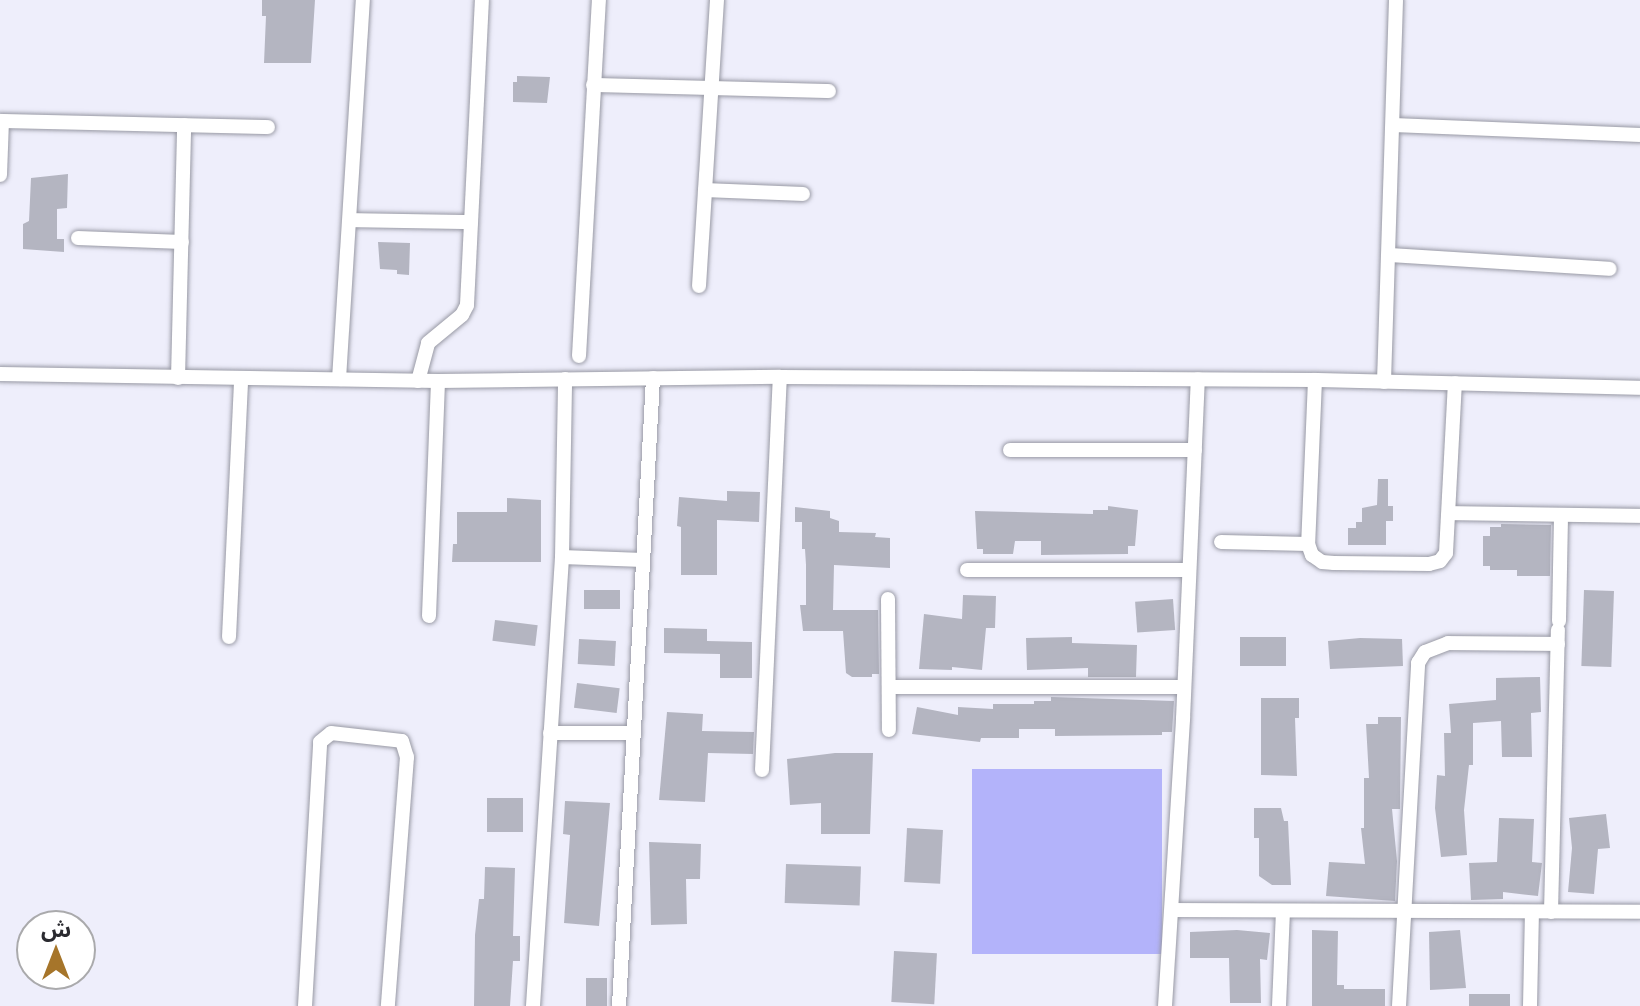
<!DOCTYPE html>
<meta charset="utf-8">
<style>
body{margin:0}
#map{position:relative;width:1640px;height:1006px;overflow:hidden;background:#eeeefb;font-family:Barlow,"Noto Sans Arabic",sans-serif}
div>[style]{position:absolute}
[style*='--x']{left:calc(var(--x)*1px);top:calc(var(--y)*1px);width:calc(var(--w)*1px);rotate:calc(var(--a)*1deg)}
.forest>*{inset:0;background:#b3b3fa;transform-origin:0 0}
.building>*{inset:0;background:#b4b5c1;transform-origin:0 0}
.roads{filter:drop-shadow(0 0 2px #9899a4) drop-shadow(0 0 2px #9899a4)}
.street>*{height:14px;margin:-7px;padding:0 7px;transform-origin:7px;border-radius:7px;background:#fff}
span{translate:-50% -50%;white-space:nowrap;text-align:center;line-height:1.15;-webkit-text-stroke:7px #fff;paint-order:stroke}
.north{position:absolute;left:16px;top:910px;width:80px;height:80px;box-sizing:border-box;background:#fff;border:2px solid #aaaaac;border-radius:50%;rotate:0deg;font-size:22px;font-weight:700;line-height:32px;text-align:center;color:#2b2b30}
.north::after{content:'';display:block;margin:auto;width:28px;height:36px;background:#a6752a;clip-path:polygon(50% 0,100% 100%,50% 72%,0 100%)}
</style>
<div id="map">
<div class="forest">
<i style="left:972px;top:769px;width:190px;height:185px"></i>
</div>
<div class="building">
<i style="clip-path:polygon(262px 0,315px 0,311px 63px,264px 63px,266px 16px,262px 16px)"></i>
<i style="clip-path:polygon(517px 76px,550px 77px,547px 103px,513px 102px,513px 82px,517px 82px)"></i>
<i style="clip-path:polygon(68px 174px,67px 208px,57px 209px,57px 239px,64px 239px,64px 252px,23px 249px,23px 224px,29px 221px,31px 178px)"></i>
<i style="clip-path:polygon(378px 242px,410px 243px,409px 275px,397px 274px,397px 270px,380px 269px)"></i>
<i style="clip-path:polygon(1378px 479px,1388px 479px,1388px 506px,1393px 506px,1393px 521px,1386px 521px,1386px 545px,1348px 545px,1348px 528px,1356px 528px,1356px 522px,1362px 522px,1362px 508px,1377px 505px)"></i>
<i style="clip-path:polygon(727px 491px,760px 492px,759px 522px,717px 520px,717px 575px,681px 575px,681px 527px,677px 526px,679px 497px,727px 501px)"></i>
<i style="clip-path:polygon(507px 498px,541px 500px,541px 562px,452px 562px,453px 544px,457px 544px,457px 512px,507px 512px)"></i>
<i style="clip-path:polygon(1108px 506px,1138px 510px,1135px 546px,1128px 546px,1128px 554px,1041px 555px,1041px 541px,1015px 541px,1013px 554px,983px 554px,983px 549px,977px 549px,975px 511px,1093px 514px,1093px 510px,1108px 510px)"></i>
<i style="clip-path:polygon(795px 507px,830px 511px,830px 518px,839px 521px,839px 532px,876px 533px,875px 537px,890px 538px,890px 568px,834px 565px,833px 610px,878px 610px,879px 674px,872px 674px,872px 677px,852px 677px,846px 673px,843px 631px,803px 631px,800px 605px,806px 605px,806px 565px,805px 549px,802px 549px,802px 522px,795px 522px)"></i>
<i style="clip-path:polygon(1501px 524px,1551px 525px,1550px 576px,1517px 576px,1517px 570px,1490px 570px,1490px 566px,1483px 566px,1483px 536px,1490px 536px,1490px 527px,1501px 527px)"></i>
<i style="left:584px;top:590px;width:36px;height:19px"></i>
<i style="left:1584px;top:590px;width:30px;height:76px;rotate:2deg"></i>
<i style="clip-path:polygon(963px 595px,996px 596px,995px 628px,986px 628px,982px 670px,952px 667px,952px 670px,919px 669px,924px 614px,962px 619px)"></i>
<i style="left:1173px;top:599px;width:31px;height:38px;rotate:86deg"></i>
<i style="left:495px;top:620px;width:43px;height:21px;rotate:7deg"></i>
<i style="clip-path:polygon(664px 628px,707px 629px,707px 641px,752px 642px,752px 678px,720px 678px,720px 654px,664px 653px)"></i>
<i style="clip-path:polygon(1072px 637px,1072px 643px,1137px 645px,1136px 677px,1088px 677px,1088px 668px,1027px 670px,1026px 638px)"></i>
<i style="left:1240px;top:637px;width:46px;height:29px"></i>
<i style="clip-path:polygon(1360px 638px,1402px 639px,1403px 666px,1330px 669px,1328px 641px)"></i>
<i style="left:579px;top:639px;width:37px;height:25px;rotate:3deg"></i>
<i style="clip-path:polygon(1540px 677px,1541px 712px,1531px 713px,1532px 757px,1502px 757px,1501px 721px,1473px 723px,1473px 765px,1469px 765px,1464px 810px,1467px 855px,1441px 857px,1435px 808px,1437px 775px,1445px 776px,1444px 733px,1451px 733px,1449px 704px,1496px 700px,1496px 678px)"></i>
<i style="left:577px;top:683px;width:43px;height:25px;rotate:7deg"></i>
<i style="clip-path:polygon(1051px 697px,1174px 701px,1172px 732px,1162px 732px,1162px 735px,1055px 736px,1055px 729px,1019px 729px,1019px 738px,981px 738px,980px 742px,912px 734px,917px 707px,958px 715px,958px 707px,993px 709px,993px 704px,1034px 704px,1034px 701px,1051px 701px)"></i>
<i style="clip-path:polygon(1261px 698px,1299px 698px,1299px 718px,1295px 718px,1297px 776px,1261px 775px)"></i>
<i style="clip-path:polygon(667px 712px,703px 714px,702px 731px,754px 732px,753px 754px,708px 753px,705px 802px,659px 800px)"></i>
<i style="clip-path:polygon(1378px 717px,1401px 717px,1400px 809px,1392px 809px,1397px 861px,1395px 901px,1326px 896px,1329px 862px,1365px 864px,1361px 828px,1364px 828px,1364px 778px,1369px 778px,1366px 724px,1378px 724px)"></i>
<i style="clip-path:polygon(835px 753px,873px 753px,870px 834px,821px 834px,821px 803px,790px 805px,787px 759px)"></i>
<i style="left:487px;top:798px;width:36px;height:34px"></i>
<i style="clip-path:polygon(565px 801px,610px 803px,599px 926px,564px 923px,570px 835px,563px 834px)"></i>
<i style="clip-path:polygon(1254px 808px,1281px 808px,1284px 821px,1288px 821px,1291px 885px,1272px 885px,1259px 876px,1259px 838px,1254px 838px)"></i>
<i style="clip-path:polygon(1606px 814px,1610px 848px,1598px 849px,1594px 894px,1568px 892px,1572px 848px,1569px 818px)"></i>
<i style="clip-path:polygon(1499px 818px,1534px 819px,1532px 862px,1542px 863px,1538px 896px,1503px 892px,1503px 899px,1471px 900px,1469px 863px,1497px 862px)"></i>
<i style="left:907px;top:828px;width:36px;height:54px;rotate:3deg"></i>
<i style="clip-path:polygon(649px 842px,701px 844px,700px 879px,686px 879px,687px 924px,651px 925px)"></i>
<i style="left:786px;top:864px;width:75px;height:39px;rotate:2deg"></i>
<i style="clip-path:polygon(485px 867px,515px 868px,513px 936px,520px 936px,520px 961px,513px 961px,510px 1006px,474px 1006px,475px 935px,479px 899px,484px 899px)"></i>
<i style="clip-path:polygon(1237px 930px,1270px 933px,1267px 960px,1260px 959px,1261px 1003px,1230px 1003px,1229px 958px,1190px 958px,1190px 932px)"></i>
<i style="clip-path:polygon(1312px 930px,1338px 931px,1337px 985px,1344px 985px,1344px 989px,1385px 989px,1385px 1006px,1312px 1006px)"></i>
<i style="clip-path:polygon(1460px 930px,1466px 988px,1430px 990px,1429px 932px)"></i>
<i style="left:894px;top:951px;width:43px;height:51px;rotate:3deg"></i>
<i style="left:586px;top:978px;width:21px;height:28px"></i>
<i style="left:1510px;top:994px;width:12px;height:41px;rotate:90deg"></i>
</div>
<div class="roads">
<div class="street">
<i style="--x:593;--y:85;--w:236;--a:1.5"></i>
<i style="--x:0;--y:121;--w:268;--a:1.3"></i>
<i style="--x:1394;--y:125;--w:246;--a:2.3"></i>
<i style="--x:0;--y:175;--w:54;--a:-87.9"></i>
<i style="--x:705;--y:190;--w:98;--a:2.3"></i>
<i style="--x:351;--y:220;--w:120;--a:1"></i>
<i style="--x:78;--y:238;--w:104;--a:2.2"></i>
<i style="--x:1389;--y:255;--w:221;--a:3.6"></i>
<i style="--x:699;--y:286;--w:287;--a:-86.4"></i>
<i style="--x:579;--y:356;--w:357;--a:-86.8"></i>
<i style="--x:0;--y:374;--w:438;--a:0.9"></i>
<i style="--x:438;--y:381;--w:342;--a:-0.7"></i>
<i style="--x:780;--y:377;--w:535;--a:0.32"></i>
<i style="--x:1315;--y:380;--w:325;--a:1.4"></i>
<i style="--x:178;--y:378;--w:253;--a:-88.6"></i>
<i style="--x:339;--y:379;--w:380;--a:-86.4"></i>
<i style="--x:1315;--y:380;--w:164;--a:92.4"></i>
<i style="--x:1308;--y:544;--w:12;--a:70"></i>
<i style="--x:1312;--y:555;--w:12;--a:35"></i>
<i style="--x:1322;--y:562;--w:12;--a:5"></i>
<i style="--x:1334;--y:563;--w:95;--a:0.6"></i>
<i style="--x:1429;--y:564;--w:11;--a:-15"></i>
<i style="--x:1440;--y:561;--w:10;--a:-53"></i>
<i style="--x:1446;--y:553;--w:170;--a:-87"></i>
<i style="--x:418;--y:381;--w:39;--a:-75"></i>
<i style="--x:428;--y:343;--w:44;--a:-39.5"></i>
<i style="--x:462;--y:315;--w:11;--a:-63"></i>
<i style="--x:467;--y:305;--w:305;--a:-87.2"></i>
<i style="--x:1384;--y:382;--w:382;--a:-88.2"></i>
<i style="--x:1010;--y:450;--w:185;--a:0"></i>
<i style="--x:1450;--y:513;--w:190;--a:0.9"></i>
<i style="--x:1221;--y:542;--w:87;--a:1.3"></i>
<i style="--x:562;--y:557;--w:81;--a:2.1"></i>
<i style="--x:967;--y:570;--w:222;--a:0"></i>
<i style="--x:888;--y:599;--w:131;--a:89.6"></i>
<i style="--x:429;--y:616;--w:235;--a:-87.8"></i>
<i style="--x:1559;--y:621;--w:106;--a:-88.9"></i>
<i style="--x:229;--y:637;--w:259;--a:-87.3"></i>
<i style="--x:889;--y:687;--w:295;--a:0"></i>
<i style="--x:550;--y:733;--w:84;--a:0"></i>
<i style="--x:762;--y:770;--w:393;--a:-87.4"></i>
<i style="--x:1172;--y:910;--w:468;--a:0.2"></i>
<i style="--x:1551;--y:912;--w:282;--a:-88.6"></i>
<i style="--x:305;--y:1006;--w:264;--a:-86.7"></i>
<i style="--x:320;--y:742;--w:14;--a:-39"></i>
<i style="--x:331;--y:733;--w:71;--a:6.4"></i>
<i style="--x:402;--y:741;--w:17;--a:73"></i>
<i style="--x:407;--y:757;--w:250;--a:94.4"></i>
<i style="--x:533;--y:1006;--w:450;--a:-86.3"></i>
<i style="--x:562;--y:557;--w:178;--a:-89"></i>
<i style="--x:619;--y:1006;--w:629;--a:-86.9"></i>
<i style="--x:1165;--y:1006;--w:288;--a:-86.4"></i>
<i style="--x:1183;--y:719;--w:340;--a:-87.5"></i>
<i style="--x:1279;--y:1006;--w:95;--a:-87.6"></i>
<i style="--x:1399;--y:1006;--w:344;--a:-86.8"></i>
<i style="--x:1418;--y:663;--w:13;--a:-58"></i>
<i style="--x:1425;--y:652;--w:25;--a:-21"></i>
<i style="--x:1448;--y:643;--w:110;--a:0.5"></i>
<i style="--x:1530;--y:1006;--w:94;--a:-88.8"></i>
</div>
</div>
<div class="north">ش</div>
</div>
